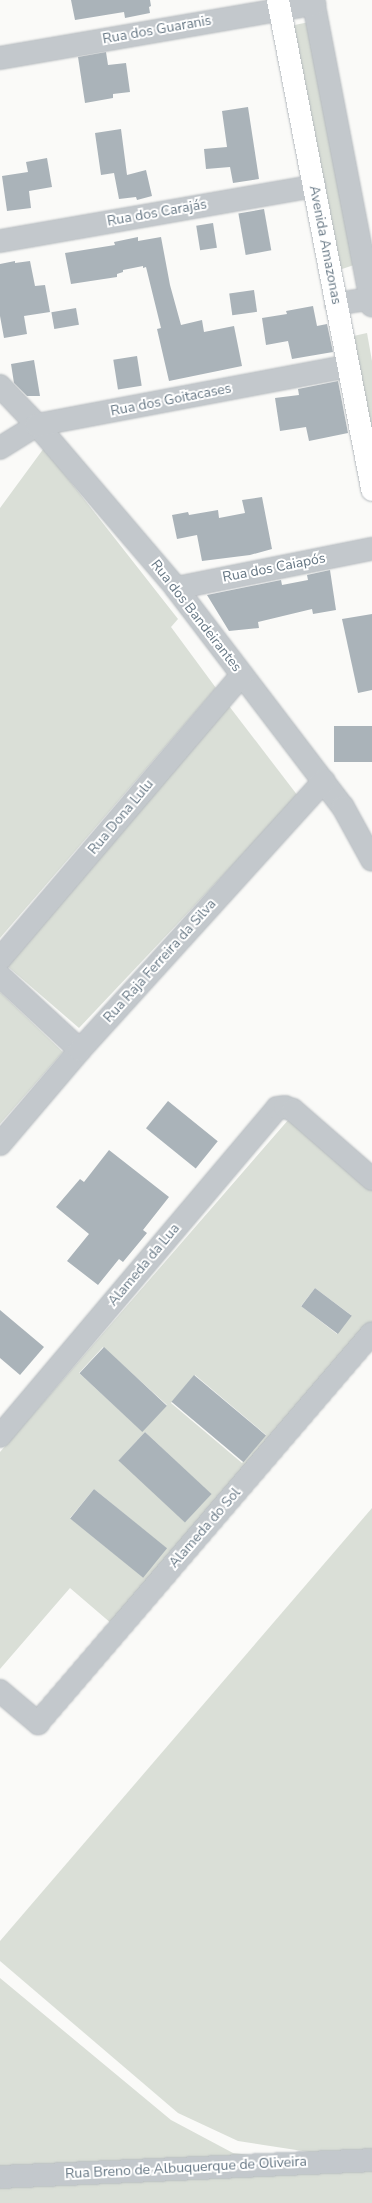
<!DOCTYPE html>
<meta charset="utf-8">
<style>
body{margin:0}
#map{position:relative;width:372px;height:2203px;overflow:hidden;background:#fafaf8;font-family:"Nunito Sans",sans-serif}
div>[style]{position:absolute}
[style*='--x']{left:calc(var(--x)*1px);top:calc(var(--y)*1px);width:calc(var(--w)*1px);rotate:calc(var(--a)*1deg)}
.green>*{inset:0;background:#dadfd7}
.building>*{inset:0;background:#aab3b9;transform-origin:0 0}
.roads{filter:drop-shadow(0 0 1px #b5babe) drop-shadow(0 0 1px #b5babe)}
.minor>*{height:22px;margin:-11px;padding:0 11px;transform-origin:11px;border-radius:11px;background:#c3c8cc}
.major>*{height:22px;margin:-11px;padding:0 11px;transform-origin:11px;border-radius:11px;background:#fff}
span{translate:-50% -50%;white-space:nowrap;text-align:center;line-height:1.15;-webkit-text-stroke:4px #fff;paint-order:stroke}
.street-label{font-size:14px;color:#657683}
</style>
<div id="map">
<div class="green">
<i style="clip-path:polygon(309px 22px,354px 265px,339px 270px,290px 26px)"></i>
<i style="clip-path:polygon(367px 333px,372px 361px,372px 459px,349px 337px)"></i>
<i style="clip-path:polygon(44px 448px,178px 619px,171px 627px,216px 688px,0 938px,0 508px)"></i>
<i style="clip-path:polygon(229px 706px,298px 796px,79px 1028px,6px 965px)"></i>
<i style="clip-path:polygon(0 992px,63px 1052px,0 1124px)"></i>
<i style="clip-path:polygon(evenodd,289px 1119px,372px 1190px,372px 1323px,112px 1624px,70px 1588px,0 1669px,0 1452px,289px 1119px,315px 1288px,351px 1315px,337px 1334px,301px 1306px,315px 1288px,289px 1119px,103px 1347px,167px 1405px,142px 1431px,79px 1373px,103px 1347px,289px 1119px,195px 1375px,266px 1435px,242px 1463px,171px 1403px,195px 1375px,289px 1119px,145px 1432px,211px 1494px,185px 1522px,119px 1460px,145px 1432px,289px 1119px,94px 1489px,166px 1548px,143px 1577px,70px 1518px,94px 1489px)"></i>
<i style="clip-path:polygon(372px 1508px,372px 2153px,322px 2154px,238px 2141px,178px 2113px,0 1961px,0 1941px)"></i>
<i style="clip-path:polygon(0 1978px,171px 2120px,233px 2153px,322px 2164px,372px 2161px,372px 2203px,0 2203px)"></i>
</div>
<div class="building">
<i style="clip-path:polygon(71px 0,150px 0,151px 6px,149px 7px,150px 13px,125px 18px,124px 12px,75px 20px)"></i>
<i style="clip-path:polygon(106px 52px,108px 65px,126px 63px,130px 92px,113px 94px,113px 98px,85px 103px,78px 57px)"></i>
<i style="clip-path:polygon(248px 107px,259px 179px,233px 183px,230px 167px,206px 169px,204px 149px,227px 147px,222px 111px)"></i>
<i style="clip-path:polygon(121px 129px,127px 175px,146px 170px,152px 196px,137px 200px,136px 197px,119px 199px,114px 173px,101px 175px,95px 133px)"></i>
<i style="clip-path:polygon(47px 158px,52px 187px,29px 191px,31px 208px,7px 211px,2px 176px,28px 172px,26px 162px)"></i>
<i style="left:264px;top:209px;width:42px;height:26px;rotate:80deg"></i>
<i style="left:213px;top:223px;width:25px;height:17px;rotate:81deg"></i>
<i style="clip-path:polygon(138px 237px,138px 241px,161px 237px,170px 285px,181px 325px,202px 320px,204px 332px,234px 326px,242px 366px,169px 381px,157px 329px,161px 328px,146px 267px,143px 268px,143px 266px,123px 270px,123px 272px,117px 274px,117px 277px,71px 284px,65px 253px,115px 245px,114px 242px)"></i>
<i style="clip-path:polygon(15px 261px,15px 263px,30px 261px,35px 286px,45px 285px,50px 312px,24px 316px,27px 334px,4px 338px,0 316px,0 264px)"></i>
<i style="left:254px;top:290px;width:22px;height:25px;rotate:82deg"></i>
<i style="clip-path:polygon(313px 306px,317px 326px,327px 324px,333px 352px,292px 359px,288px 341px,266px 345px,262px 318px,287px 314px,286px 311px)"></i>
<i style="left:76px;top:308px;width:17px;height:25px;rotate:80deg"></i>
<i style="left:137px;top:356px;width:30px;height:24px;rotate:81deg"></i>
<i style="clip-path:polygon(34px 360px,40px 396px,27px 396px,14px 383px,11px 364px)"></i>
<i style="clip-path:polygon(338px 381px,348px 433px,309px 441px,306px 427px,280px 431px,275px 398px,299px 395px,298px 389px)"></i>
<i style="clip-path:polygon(262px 497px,272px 549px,250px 555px,202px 561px,197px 535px,177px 539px,172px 515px,188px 512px,189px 515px,218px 510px,219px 518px,245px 513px,242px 500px)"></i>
<i style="clip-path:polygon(330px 570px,336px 610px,313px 614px,312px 609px,258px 622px,259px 628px,229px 631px,207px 595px,281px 580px,282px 585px,308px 580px,307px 575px)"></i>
<i style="clip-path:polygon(372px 614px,372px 690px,358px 693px,342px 619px)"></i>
<i style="left:334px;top:726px;width:38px;height:36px"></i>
<i style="left:168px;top:1101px;width:64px;height:35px;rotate:39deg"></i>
<i style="clip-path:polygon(109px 1150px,169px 1197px,143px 1230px,147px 1233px,123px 1262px,119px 1259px,98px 1285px,67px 1261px,89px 1234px,56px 1207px,80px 1179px,84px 1182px)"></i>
<i style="left:315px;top:1288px;width:46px;height:23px;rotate:37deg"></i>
<i style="clip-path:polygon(0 1310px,44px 1347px,20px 1375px,0 1358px)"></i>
<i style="left:104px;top:1347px;width:86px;height:36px;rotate:43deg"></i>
<i style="left:194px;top:1375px;width:94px;height:35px;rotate:40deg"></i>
<i style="left:145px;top:1432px;width:91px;height:39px;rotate:43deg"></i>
<i style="left:94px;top:1489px;width:94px;height:38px;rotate:39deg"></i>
</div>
<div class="roads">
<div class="minor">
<i style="--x:313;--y:0;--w:311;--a:79.1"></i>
<i style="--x:0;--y:58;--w:319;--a:-9.8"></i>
<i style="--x:0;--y:241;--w:319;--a:-9.9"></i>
<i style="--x:336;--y:304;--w:36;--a:-9"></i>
<i style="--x:0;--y:386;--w:54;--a:46.5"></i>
<i style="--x:37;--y:425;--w:214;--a:49.5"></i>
<i style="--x:176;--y:588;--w:275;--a:52.7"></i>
<i style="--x:343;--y:807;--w:60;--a:61.3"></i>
<i style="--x:0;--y:448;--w:44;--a:-31.9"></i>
<i style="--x:37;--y:425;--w:317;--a:-10.7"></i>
<i style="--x:176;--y:588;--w:200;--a:-11.3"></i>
<i style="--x:0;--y:959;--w:373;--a:-49.6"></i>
<i style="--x:0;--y:976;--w:109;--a:42.8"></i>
<i style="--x:0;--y:1144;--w:123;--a:-49.6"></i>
<i style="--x:80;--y:1050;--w:363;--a:-47.8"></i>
<i style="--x:0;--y:1436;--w:429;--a:-49.8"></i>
<i style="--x:277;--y:1108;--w:8;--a:-7"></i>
<i style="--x:285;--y:1107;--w:9;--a:21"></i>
<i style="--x:293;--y:1110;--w:105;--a:41.1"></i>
<i style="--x:0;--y:1691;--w:50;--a:40.1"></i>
<i style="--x:38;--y:1723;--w:513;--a:-49.42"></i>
<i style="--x:0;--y:2177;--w:372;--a:-2.6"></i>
</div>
<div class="major">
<i style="--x:278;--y:0;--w:499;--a:79.1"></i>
</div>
</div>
<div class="street-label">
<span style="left:157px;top:30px;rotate:-10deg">Rua dos Guaranis</span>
<span style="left:157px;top:213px;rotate:-10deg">Rua dos Carajás</span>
<span style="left:325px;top:245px;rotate:79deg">Avenida Amazonas</span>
<span style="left:171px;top:400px;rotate:-11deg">Rua dos Goitacases</span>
<span style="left:274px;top:568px;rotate:-11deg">Rua dos Caiapós</span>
<span style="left:196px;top:616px;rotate:52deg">Rua dos Bandeirantes</span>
<span style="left:121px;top:817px;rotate:-50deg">Rua Dona Lulu</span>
<span style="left:160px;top:961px;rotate:-48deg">Rua Raja Ferreira da Silva</span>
<span style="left:144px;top:1265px;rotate:-50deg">Alameda da Lua</span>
<span style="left:205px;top:1528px;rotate:-49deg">Alameda do Sol</span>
<span style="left:186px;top:2168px;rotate:-3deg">Rua Breno de Albuquerque de Oliveira</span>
</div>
</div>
